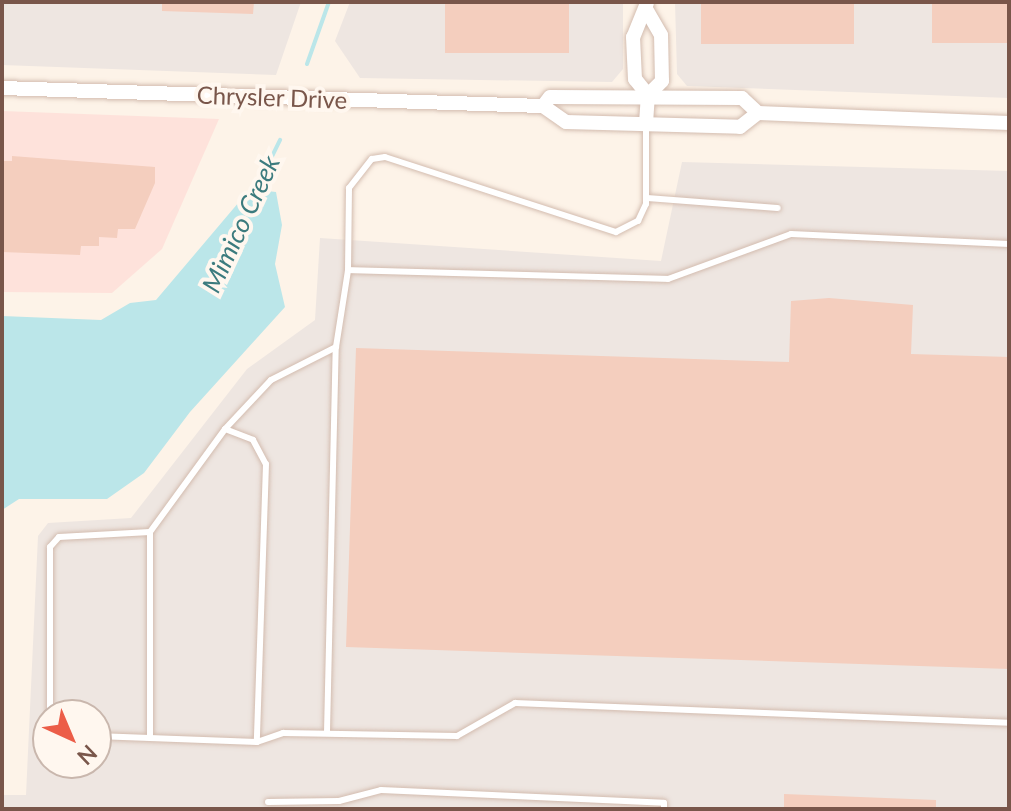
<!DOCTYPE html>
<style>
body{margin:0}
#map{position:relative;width:1011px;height:811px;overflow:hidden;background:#fdf3e8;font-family:Lato,sans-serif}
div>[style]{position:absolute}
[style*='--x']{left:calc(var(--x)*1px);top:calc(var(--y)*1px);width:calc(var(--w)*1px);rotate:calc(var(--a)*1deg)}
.commercial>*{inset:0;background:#fee2db}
.industrial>*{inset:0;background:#eee6e1}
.water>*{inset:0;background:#bbe6e9}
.stream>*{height:4px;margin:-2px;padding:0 2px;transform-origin:2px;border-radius:2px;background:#bbe6e9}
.building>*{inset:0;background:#f4cebe;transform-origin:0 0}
.roads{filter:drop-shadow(0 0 2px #d3bcaf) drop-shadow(0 0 2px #d3bcaf)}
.service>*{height:6px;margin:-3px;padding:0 3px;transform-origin:3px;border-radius:3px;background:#fff}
.tertiary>*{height:14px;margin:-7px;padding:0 7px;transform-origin:7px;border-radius:7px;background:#fff}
span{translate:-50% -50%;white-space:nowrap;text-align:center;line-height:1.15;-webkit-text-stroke:8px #fff7ef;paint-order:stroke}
.street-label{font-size:24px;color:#79564a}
.water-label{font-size:26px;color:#3c7b7e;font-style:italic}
.frame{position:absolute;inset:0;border:4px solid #79564a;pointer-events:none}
.north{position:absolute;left:32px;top:699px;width:80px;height:80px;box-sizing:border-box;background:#fff7ef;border:2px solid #c9b7ad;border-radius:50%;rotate:136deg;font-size:22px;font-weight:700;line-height:32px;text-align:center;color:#79564a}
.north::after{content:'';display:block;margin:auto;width:28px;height:36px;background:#ec5d48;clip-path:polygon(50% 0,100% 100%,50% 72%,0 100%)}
</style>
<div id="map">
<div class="commercial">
<i style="clip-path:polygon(2px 111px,219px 119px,162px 249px,112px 293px,2px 292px)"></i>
</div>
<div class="industrial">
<i style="clip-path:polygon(2px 2px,301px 2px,276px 75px,2px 65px)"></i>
<i style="clip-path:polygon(350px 2px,623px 2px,623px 69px,612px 82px,360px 78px,335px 41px)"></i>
<i style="clip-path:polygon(675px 2px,1009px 2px,1009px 98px,687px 86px,677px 74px)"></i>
<i style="clip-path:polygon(evenodd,682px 162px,1009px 171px,1009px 809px,2px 809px,2px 795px,26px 795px,38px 536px,48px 523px,131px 518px,247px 369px,315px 320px,320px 238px,661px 261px,682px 162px,48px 715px,96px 715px,96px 763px,48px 763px,48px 715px)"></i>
</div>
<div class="water">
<i style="clip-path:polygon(250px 189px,276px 192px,282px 225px,275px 264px,285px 307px,190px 412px,144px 473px,107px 499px,19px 499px,2px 510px,2px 316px,101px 320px,130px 303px,156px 300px)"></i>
</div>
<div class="stream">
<i style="--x:307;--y:64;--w:66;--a:-70.5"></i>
<i style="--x:255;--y:191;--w:57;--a:-63.9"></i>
</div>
<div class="building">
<i style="clip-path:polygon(162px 2px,254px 2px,253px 14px,162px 11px)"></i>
<i style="left:445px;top:2px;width:124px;height:51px"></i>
<i style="left:701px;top:2px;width:153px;height:42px"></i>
<i style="left:932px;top:2px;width:77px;height:41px"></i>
<i style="clip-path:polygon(12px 156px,155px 167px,155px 183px,135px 229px,118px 229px,117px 238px,99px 237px,99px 246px,81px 246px,80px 255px,2px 252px,2px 161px,12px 161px)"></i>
<i style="clip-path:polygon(829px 298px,913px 305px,911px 354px,1009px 357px,1009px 669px,346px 647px,356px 348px,789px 362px,791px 301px)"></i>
<i style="clip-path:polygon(784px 794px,936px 800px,936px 809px,784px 809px)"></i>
</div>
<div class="roads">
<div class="service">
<i style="--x:647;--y:198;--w:131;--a:4.4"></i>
<i style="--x:348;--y:270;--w:320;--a:1.6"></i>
<i style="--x:668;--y:279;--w:131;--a:-20.1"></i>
<i style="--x:791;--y:234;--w:218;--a:2.6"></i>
<i style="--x:225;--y:429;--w:30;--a:21"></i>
<i style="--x:253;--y:440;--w:27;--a:62"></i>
<i style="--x:266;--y:464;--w:278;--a:91.9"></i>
<i style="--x:50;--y:715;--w:168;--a:-90"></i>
<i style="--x:50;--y:547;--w:13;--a:-48"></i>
<i style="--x:59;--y:537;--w:91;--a:-3.1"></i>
<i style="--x:150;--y:532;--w:127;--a:-53.9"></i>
<i style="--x:225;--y:429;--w:67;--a:-46.8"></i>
<i style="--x:271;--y:380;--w:73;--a:-26.9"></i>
<i style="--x:327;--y:732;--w:385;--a:-88.7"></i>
<i style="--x:336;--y:347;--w:78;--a:-81.1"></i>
<i style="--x:348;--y:270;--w:82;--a:-89.3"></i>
<i style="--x:349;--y:188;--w:37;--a:-52"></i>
<i style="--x:372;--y:159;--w:13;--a:-9"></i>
<i style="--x:385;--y:157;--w:243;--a:18"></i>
<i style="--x:616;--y:232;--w:25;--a:-27"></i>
<i style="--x:638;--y:221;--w:19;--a:-65"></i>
<i style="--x:646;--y:204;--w:77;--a:-90"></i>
<i style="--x:96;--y:736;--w:161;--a:2.1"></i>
<i style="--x:257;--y:742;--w:28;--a:-19"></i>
<i style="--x:283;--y:733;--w:174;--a:1"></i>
<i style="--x:457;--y:736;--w:67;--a:-29.6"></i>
<i style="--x:515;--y:703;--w:494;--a:2.3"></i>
<i style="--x:150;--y:738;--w:206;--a:-90"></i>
<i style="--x:268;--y:802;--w:71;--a:-0.8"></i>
<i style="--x:339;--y:801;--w:43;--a:-14.7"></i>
<i style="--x:381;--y:790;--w:283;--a:2.6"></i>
<i style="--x:664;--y:803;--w:6;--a:90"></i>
</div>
<div class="tertiary">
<i style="--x:647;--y:3;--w:37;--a:112"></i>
<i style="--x:633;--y:37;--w:42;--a:87.3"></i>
<i style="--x:635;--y:79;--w:21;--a:51"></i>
<i style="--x:2;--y:88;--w:541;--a:1.91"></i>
<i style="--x:543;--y:106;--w:28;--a:35"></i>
<i style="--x:566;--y:122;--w:174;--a:1.6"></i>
<i style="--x:740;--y:127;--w:23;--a:-38"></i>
<i style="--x:543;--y:106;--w:11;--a:-52"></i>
<i style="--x:550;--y:97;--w:192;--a:0.3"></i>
<i style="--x:742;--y:98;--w:22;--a:43"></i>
<i style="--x:758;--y:113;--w:251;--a:2.3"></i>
<i style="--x:646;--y:123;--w:28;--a:-86"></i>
<i style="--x:648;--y:95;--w:20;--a:-45"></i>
<i style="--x:662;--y:81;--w:46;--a:-91.2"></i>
<i style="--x:661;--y:35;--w:28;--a:-120"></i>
</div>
</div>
<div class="street-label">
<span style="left:272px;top:97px;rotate:2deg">Chrysler Drive</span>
</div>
<div class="water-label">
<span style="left:241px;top:224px;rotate:-65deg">Mimico Creek</span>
</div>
<div class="frame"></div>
<div class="north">N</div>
</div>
